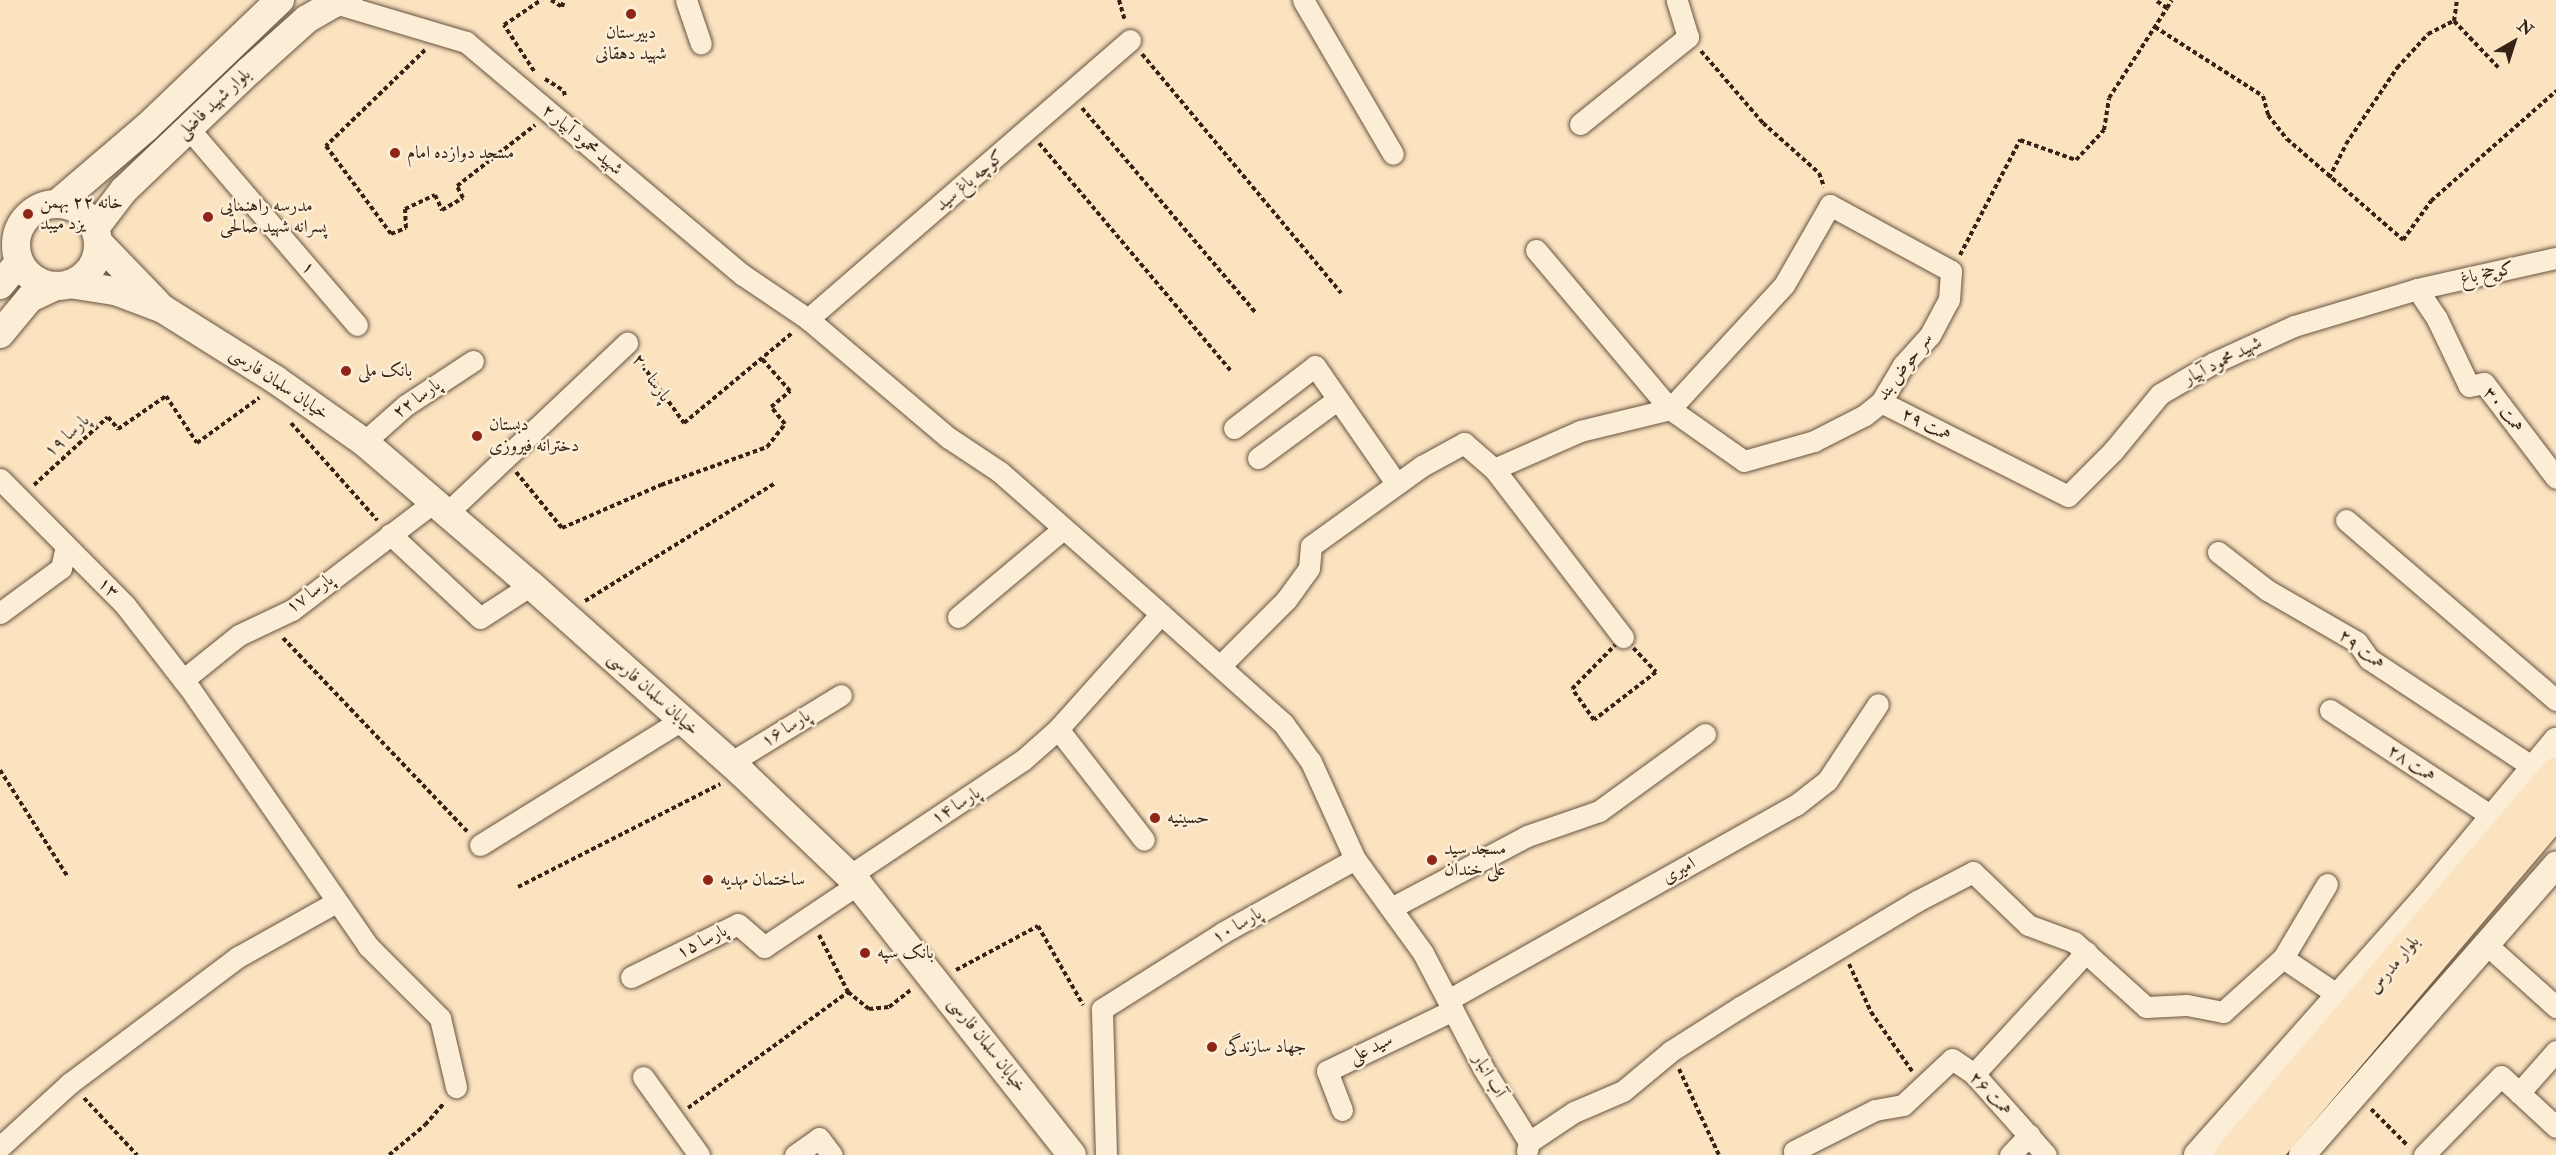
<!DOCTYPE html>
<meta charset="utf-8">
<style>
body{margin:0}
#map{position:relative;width:2556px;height:1155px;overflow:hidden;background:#fbe3c0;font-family:"IM FELL Double Pica",Amiri,serif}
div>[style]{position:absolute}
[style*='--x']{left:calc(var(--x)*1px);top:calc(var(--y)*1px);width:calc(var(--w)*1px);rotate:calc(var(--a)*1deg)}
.path>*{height:4px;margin-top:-2px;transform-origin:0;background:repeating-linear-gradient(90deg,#362316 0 4.5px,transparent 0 7.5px)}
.roads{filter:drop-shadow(0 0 2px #675340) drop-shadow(0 0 2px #675340)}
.minor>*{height:21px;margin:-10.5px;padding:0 10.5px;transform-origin:10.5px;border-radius:10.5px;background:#fcedd6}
.tertiary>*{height:26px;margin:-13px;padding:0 13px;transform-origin:13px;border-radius:13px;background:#fcedd6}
.secondary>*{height:28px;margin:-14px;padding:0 14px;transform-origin:14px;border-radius:14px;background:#fcedd6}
.secondary>.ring{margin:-14px;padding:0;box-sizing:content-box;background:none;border:28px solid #fcedd6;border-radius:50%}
.primary>*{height:33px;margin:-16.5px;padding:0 16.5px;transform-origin:16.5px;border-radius:16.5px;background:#fbe3c0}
.dots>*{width:16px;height:16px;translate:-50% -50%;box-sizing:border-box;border:3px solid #fcedd6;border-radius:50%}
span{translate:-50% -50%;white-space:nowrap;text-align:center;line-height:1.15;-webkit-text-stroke:5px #fcedd6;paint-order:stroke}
.poi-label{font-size:18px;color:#362316}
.left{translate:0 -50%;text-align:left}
.street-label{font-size:18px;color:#362316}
.north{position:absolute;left:2484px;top:12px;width:60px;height:60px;-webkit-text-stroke:4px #fcedd6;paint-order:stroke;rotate:39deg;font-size:16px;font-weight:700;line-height:24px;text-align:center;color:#362316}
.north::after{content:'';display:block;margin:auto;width:21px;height:27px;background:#362316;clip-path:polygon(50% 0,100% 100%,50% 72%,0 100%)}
</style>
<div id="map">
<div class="path">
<i style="--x:551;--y:0;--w:13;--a:32"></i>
<i style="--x:562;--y:7;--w:7;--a:-74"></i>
<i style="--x:1119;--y:0;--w:22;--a:74"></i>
<i style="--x:2167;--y:8;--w:9;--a:-58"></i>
<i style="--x:2454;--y:21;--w:64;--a:46.3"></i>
<i style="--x:2155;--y:27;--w:128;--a:32.6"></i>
<i style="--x:2263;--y:96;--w:20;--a:75"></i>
<i style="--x:2268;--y:115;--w:31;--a:52"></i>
<i style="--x:2287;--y:139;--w:154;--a:41"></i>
<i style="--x:2403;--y:240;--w:48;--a:-54.3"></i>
<i style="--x:2431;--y:201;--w:167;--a:-41.3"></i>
<i style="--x:425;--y:50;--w:138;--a:135.9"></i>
<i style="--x:326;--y:146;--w:109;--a:53.5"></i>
<i style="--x:391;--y:234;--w:16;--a:-22"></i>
<i style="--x:406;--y:228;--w:19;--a:-93"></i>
<i style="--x:405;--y:209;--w:33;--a:-25"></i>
<i style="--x:435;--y:195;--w:17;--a:65"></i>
<i style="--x:442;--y:210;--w:24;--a:-30"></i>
<i style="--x:463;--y:198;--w:13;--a:-117"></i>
<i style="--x:457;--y:186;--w:99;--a:-38"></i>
<i style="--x:1701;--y:51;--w:95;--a:49.3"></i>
<i style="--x:1763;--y:123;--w:75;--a:41.8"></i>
<i style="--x:1819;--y:173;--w:15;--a:70"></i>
<i style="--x:1142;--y:54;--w:311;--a:50.2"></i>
<i style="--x:534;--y:71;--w:55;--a:-123.1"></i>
<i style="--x:504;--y:25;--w:45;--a:-34"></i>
<i style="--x:545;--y:79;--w:22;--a:32"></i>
<i style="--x:564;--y:91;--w:6;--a:81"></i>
<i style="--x:1082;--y:108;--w:269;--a:49.7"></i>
<i style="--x:1039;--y:143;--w:298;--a:49.9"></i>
<i style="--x:2329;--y:178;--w:38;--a:-63"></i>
<i style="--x:2346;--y:144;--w:92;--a:-56.1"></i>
<i style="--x:2397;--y:68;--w:46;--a:-47.6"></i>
<i style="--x:2428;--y:34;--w:29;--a:-27"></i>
<i style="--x:2454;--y:21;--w:21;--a:-82"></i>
<i style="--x:1960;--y:255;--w:130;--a:-62.4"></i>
<i style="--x:2020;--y:140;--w:59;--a:19.7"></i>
<i style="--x:2076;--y:160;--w:41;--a:-47"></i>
<i style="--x:2104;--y:130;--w:32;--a:-81"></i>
<i style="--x:2109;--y:98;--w:107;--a:-57.2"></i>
<i style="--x:2167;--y:8;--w:14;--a:-146"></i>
<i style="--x:638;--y:359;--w:79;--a:54.3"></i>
<i style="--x:684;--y:423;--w:141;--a:-39.8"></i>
<i style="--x:291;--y:423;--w:130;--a:48.4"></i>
<i style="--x:516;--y:472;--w:72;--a:50.6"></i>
<i style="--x:562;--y:528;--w:108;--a:-23.5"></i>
<i style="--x:661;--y:485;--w:113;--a:-19.7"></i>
<i style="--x:767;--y:447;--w:29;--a:-52"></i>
<i style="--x:785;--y:424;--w:22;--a:-129"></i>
<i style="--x:771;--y:407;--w:25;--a:-40"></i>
<i style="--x:790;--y:391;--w:43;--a:-131.2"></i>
<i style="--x:34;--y:485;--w:100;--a:-42.6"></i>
<i style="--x:108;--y:417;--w:16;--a:50"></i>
<i style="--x:118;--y:429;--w:58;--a:-34.5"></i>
<i style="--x:166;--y:396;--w:56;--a:56.6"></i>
<i style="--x:197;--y:443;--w:77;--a:-36"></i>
<i style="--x:585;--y:601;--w:224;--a:-31.8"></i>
<i style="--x:1623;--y:637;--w:48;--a:46.7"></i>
<i style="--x:1656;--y:672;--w:78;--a:142.3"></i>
<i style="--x:1594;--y:720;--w:38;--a:-125"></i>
<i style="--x:1572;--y:689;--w:73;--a:-45.6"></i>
<i style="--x:283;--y:638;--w:267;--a:46.4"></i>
<i style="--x:0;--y:770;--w:127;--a:57.6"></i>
<i style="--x:518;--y:887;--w:227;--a:-27"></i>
<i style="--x:819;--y:935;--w:64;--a:63"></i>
<i style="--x:848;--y:992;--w:27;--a:39"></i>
<i style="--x:869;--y:1009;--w:20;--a:-6"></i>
<i style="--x:889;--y:1007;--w:28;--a:-38"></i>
<i style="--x:1849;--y:964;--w:53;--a:65.4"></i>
<i style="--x:1871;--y:1012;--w:72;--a:55.2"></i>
<i style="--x:956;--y:970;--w:93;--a:-28.2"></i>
<i style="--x:1038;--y:926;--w:91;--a:60.3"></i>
<i style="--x:1679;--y:1069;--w:95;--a:65.1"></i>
<i style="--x:84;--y:1098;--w:78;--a:47.1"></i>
<i style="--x:688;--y:1108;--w:198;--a:-35.9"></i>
<i style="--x:2371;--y:1109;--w:52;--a:45"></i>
<i style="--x:389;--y:1155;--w:47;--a:-39.8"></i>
<i style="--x:425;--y:1125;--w:30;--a:-49"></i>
</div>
<div class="roads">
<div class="minor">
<i style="--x:686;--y:0;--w:46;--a:71.2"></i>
<i style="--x:1303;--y:0;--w:178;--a:59.7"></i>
<i style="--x:335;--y:3;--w:137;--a:16.6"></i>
<i style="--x:466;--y:42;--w:362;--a:40.1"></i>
<i style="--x:743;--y:275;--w:78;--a:34.1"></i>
<i style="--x:808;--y:319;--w:185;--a:40.2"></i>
<i style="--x:949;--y:438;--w:61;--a:33.7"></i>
<i style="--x:1000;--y:472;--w:215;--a:41.4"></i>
<i style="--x:1580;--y:124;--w:139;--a:-38.9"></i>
<i style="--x:1688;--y:37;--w:39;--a:-107"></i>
<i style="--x:189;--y:129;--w:258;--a:49.4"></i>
<i style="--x:2417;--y:289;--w:36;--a:56"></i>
<i style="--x:2437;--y:319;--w:74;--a:64.5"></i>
<i style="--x:2469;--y:386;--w:15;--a:-11"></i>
<i style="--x:2484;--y:383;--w:119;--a:52.8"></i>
<i style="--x:808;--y:319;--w:426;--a:-40.9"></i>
<i style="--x:1881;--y:402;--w:209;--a:26.7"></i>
<i style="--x:2068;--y:496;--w:64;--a:-45"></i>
<i style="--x:2113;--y:451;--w:74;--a:-50.5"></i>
<i style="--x:2160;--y:394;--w:61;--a:-30.3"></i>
<i style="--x:2213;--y:363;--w:89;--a:-24.6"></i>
<i style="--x:2294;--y:326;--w:128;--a:-16.7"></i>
<i style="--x:2417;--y:289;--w:142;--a:-12.6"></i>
<i style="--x:1234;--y:428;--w:102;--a:-37.4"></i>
<i style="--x:1315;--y:366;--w:142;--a:55.3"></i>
<i style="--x:364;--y:442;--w:56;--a:-41.4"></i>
<i style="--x:406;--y:405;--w:80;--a:-33.3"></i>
<i style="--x:1258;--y:458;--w:99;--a:-36.4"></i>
<i style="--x:1494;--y:469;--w:212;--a:52.5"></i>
<i style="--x:0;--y:479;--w:177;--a:45.2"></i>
<i style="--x:125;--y:605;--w:108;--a:52.2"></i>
<i style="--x:447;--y:513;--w:248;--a:-43.4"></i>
<i style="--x:2346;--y:520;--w:277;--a:40.6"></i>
<i style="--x:390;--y:534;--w:123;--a:43"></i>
<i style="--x:480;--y:618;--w:61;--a:-32.9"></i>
<i style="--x:2218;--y:552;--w:62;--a:37.8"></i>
<i style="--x:2267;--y:590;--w:104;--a:30"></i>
<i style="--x:2357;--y:642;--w:21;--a:55"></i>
<i style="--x:2369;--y:659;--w:198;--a:33.4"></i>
<i style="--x:0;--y:613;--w:76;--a:-36.4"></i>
<i style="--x:61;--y:568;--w:22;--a:-77"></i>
<i style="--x:958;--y:617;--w:137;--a:-40"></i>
<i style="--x:1221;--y:665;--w:92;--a:-45"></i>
<i style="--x:1286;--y:600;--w:39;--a:-54"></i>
<i style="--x:1309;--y:568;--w:22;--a:-85"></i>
<i style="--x:1311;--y:546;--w:137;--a:-35.8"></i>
<i style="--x:1422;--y:466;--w:48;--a:-28.7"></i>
<i style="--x:1464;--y:443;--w:40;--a:41"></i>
<i style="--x:1494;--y:469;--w:94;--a:-23.8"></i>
<i style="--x:1580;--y:431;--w:93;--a:-13.7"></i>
<i style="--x:1670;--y:409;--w:90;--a:35.1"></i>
<i style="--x:1744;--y:461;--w:73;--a:-15.9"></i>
<i style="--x:1814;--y:441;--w:57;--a:-27"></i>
<i style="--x:1865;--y:415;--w:21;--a:-39"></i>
<i style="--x:1881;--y:402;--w:43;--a:-59.3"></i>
<i style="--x:1903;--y:365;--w:40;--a:-48"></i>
<i style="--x:1930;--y:335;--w:40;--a:-62"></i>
<i style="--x:1949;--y:300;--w:29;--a:-86"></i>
<i style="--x:1951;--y:271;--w:138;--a:-151.4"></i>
<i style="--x:1830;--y:205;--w:92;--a:119.9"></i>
<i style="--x:1784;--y:285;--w:168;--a:132.6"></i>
<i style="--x:1670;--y:409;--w:208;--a:-130.1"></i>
<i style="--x:183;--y:680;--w:72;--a:-38.8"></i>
<i style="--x:239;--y:635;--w:59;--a:-25.3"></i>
<i style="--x:292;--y:610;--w:178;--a:-37.3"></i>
<i style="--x:193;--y:693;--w:308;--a:55.3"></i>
<i style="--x:368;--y:946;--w:102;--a:45"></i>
<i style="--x:440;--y:1018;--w:71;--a:76.9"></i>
<i style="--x:2330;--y:710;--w:195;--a:33.3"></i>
<i style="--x:1058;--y:729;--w:140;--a:52.2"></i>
<i style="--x:730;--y:763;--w:130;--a:-31.5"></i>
<i style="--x:480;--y:845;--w:239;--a:-31.8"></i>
<i style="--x:849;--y:876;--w:209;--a:-33.7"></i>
<i style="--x:1023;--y:760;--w:47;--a:-41.5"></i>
<i style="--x:1058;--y:729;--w:154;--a:-48.2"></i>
<i style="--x:1161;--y:614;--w:164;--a:41.8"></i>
<i style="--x:1283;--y:723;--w:48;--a:54.3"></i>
<i style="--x:1311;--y:762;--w:107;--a:65.6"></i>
<i style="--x:1391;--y:908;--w:154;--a:-27.9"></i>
<i style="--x:1527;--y:836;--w:76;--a:-19.1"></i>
<i style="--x:1599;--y:811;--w:131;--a:-36"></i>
<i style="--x:2487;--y:945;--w:93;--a:41.9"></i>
<i style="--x:2283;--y:958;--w:66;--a:33.9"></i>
<i style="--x:631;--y:977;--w:119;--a:-26.4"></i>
<i style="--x:738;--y:924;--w:35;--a:41"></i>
<i style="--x:764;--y:947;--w:113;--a:-33.8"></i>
<i style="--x:1448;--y:1000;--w:399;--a:-29.3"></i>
<i style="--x:1796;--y:805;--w:39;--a:-38"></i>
<i style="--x:1827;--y:781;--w:92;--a:-56.5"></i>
<i style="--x:1974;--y:1074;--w:166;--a:-47.4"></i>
<i style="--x:643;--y:1077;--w:96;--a:54.3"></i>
<i style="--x:2519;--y:1093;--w:56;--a:-48.6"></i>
<i style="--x:1342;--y:1110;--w:42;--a:-111"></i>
<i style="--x:1327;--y:1071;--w:140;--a:-25.8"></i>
<i style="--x:1529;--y:1142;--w:54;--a:-33.7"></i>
<i style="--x:1574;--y:1112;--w:53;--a:-23.2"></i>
<i style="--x:1623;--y:1091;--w:62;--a:-39.8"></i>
<i style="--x:1671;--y:1051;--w:82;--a:-32.5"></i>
<i style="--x:1740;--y:1007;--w:206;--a:-30.9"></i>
<i style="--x:1917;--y:901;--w:63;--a:-27.4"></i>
<i style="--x:1973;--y:872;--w:76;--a:43.9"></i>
<i style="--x:2028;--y:925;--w:49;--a:20.3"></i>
<i style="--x:2074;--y:942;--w:97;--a:42.1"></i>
<i style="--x:2146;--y:1007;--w:41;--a:-2.8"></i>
<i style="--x:2187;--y:1005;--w:37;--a:11"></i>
<i style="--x:2223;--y:1012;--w:81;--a:-42"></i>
<i style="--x:2283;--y:958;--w:86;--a:-59.3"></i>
<i style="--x:0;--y:1147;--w:95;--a:-42.4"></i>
<i style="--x:70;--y:1083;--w:210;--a:-36.9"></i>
<i style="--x:238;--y:957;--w:112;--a:-29.3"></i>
<i style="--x:795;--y:1155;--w:29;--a:-35"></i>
<i style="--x:819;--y:1138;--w:21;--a:53"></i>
<i style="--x:1106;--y:1155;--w:146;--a:-91.6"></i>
<i style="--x:1102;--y:1009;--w:142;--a:-32.3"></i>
<i style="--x:1222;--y:933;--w:152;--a:-29.1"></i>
<i style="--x:1355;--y:859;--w:116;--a:54.1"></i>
<i style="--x:1423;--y:953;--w:130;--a:62.4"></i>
<i style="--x:1483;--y:1068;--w:87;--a:58.1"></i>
<i style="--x:1529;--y:1142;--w:9;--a:103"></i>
<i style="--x:1795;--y:1155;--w:4;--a:-104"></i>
<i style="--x:1794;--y:1151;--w:91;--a:-26.8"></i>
<i style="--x:1875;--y:1110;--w:28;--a:-10"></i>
<i style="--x:1903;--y:1105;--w:67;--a:-43.2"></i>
<i style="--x:1952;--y:1059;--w:27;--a:34"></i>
<i style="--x:1974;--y:1074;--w:108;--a:48.4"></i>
<i style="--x:2010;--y:1155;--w:28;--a:-46"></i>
<i style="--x:2424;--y:1155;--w:110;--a:-45.7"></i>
<i style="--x:2501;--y:1076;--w:75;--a:42.8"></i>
</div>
<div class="tertiary">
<i style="--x:2197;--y:1155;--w:346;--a:-48.4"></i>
<i style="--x:2427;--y:896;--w:202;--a:-50.2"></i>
<i style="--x:2302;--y:1155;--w:386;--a:-48.8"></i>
</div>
<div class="secondary">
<i style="--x:58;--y:203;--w:117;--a:-40.5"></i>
<i style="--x:147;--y:127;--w:184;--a:-43.7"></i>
<i class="ring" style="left:16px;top:204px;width:54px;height:54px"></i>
<i style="--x:95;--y:228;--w:48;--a:-52.7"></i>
<i style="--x:124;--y:190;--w:173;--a:-43.6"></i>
<i style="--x:249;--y:71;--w:78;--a:-41.9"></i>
<i style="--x:307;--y:19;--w:32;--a:-30"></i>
<i style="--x:335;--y:3;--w:14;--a:-12"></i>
<i style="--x:98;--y:242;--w:85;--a:46"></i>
<i style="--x:69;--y:284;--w:47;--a:8.7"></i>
<i style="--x:115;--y:291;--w:51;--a:20.6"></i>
<i style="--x:163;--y:309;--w:133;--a:32.1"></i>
<i style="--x:276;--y:380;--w:108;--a:35.2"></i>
<i style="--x:364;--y:442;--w:220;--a:40.6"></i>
<i style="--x:531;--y:585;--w:283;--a:41.7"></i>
<i style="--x:742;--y:773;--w:161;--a:43.7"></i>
<i style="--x:858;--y:884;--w:345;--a:51.7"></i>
<i style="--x:0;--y:285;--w:30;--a:-50"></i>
<i style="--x:0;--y:334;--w:47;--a:-50.2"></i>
<i style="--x:30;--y:298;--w:29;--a:-25"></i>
</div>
<div class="primary">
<i style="--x:2231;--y:1155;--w:501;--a:-49.54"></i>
<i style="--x:2263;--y:1155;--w:453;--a:-49.7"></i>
</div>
</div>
<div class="dots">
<i style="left:631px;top:14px;background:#8f2418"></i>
<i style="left:395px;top:153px;background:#8f2418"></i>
<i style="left:28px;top:214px;background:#8f2418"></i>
<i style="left:208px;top:217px;background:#8f2418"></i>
<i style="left:346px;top:371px;background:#8f2418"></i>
<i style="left:477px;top:436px;background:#8f2418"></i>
<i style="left:1155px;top:818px;background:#8f2418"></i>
<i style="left:1432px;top:860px;background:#8f2418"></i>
<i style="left:708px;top:880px;background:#8f2418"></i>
<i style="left:865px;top:953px;background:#8f2418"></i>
<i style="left:1212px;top:1047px;background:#8f2418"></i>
</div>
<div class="poi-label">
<span style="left:631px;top:44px">دبیرستان<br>شهید دهقانی</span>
<span class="left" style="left:407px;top:153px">مسجد دوازده امام</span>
<span class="left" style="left:40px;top:214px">خانه ۲۲ بهمن<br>یزد میبد</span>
<span class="left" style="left:220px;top:217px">مدرسه راهنمایی<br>پسرانه شهید صالحی</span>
<span class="left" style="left:358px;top:371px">بانک ملی</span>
<span class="left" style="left:489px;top:436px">دبستان<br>دخترانه فیروزی</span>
<span class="left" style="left:1167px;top:818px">حسینیه</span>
<span class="left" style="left:1444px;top:860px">مسجد سید<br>علی خندان</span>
<span class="left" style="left:720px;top:880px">ساختمان مهدیه</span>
<span class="left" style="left:877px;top:953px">بانک سپه</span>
<span class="left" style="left:1224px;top:1047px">جهاد سازندگی</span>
</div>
<div class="street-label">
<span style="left:214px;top:104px;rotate:-43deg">بلوار شهید فاضلی</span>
<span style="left:582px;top:140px;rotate:40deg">شهید محمود آبیار ۲</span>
<span style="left:970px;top:181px;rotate:-40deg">کوچه باغ سید</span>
<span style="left:308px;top:268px;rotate:49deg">۱</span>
<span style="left:2487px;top:274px;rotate:-12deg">کوچخ باغ</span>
<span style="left:2223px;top:361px;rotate:-27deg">شهید محمود آبیار</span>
<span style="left:1905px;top:367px;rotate:-53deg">سر حوض بند</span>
<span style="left:651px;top:378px;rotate:55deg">پارسا ۲۰</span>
<span style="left:279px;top:384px;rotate:34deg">خیابان سلمان فارسی</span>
<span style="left:417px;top:399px;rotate:-36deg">پارسا ۲۲</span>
<span style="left:2503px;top:410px;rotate:51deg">همت ۳۰</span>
<span style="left:1926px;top:425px;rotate:27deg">همت ۲۹</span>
<span style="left:67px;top:436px;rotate:-42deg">پارسا ۱۹</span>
<span style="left:108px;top:588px;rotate:45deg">۱۳</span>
<span style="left:310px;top:594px;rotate:-36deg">پارسا ۱۷</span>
<span style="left:2361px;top:650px;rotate:38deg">همت ۲۹</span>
<span style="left:653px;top:694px;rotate:42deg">خیابان سلمان فارسی</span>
<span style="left:786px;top:729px;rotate:-32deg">پارسا ۱۶</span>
<span style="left:2411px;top:764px;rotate:33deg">همت ۲۸</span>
<span style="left:956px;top:806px;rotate:-32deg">پارسا ۱۴</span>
<span style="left:1679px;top:871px;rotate:-30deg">امیری</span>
<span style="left:1237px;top:926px;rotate:-30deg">پارسا ۱۰</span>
<span style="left:702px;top:942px;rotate:-27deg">پارسا ۱۵</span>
<span style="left:2394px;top:965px;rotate:-50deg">بلوار مدرس</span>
<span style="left:987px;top:1045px;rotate:52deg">خیابان سلمان فارسی</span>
<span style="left:1371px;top:1049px;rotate:-26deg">سید علی</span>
<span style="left:1489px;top:1076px;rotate:60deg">آب انبار</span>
<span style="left:1990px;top:1094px;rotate:46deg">همت ۲۶</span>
</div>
<div class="north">N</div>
</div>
